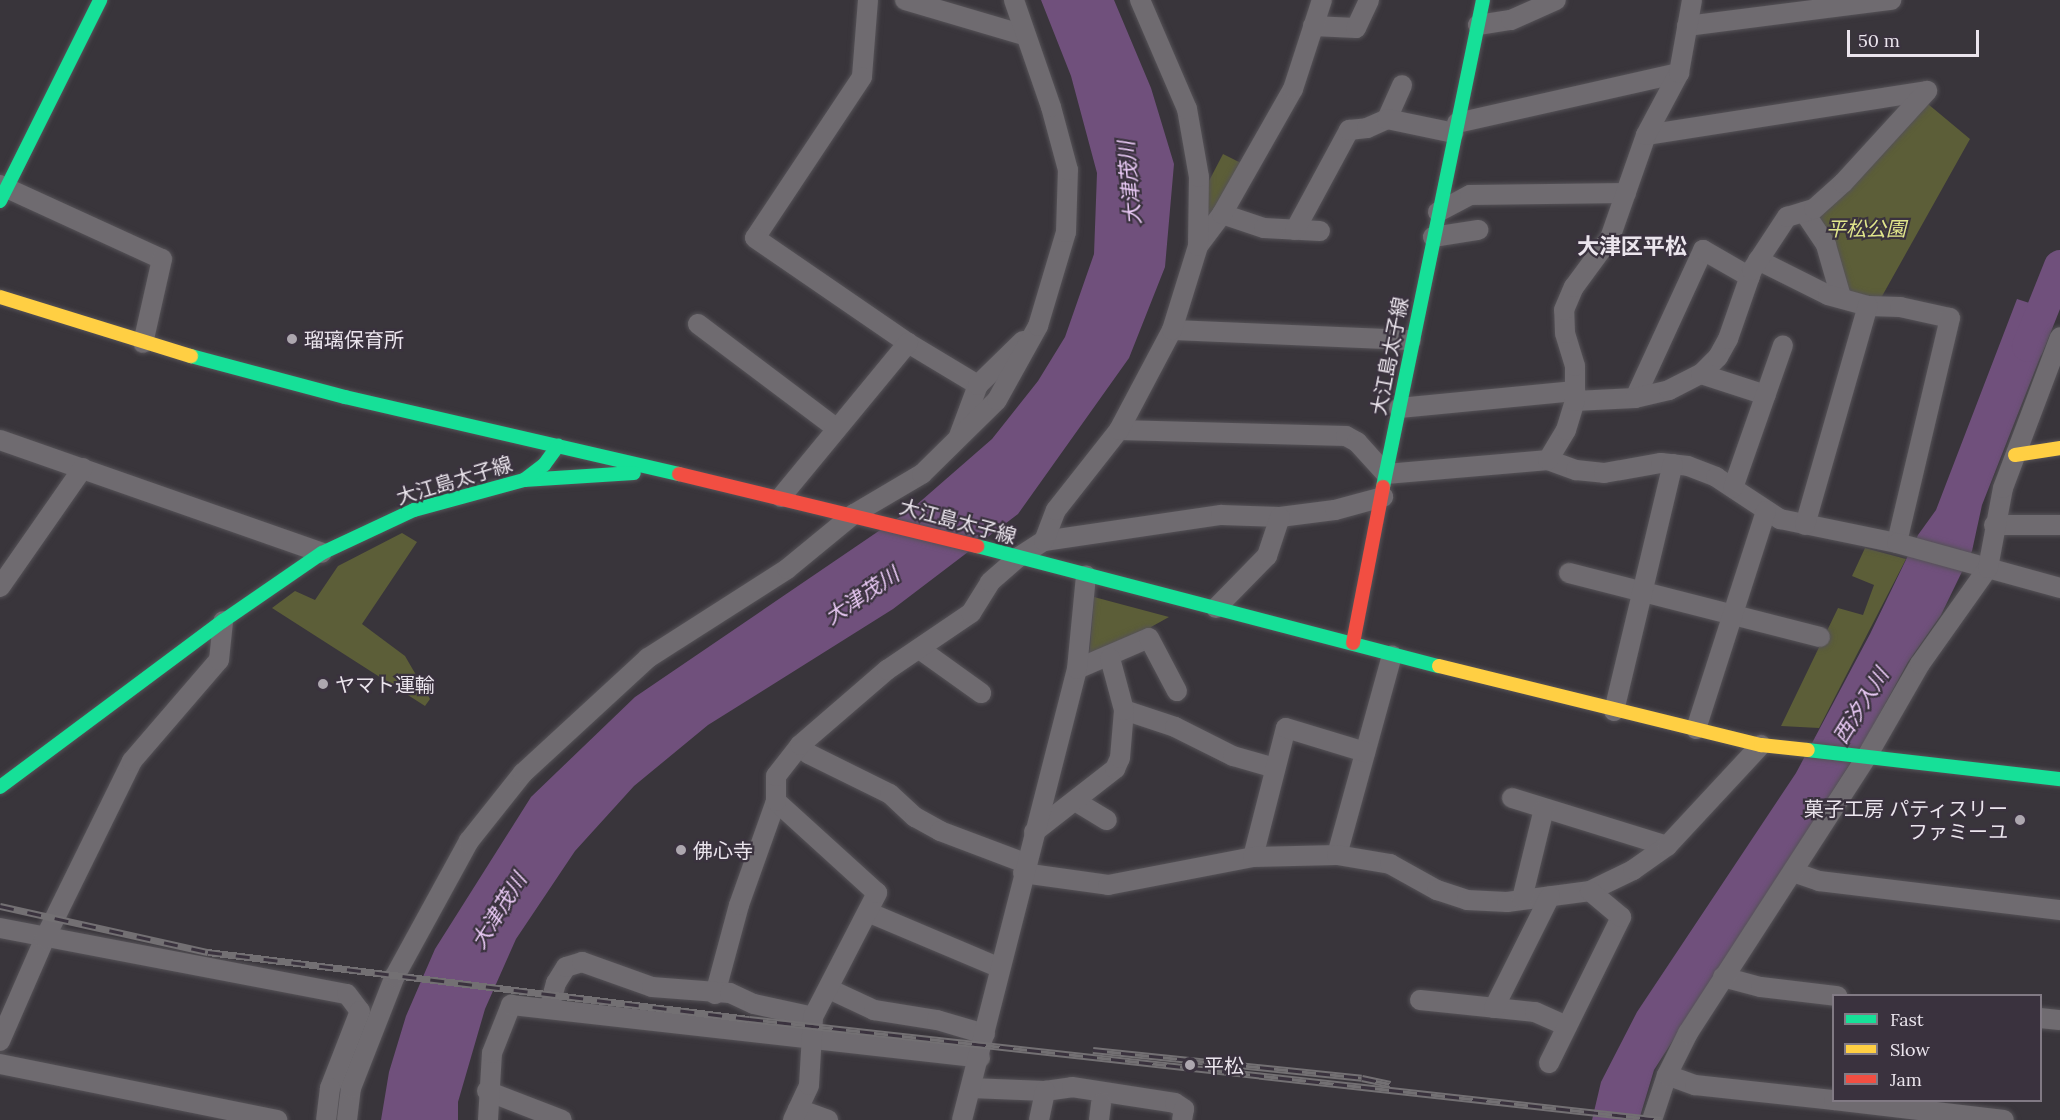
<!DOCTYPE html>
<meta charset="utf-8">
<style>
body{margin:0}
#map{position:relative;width:2060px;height:1120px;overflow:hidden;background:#39353b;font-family:Lora,"Noto Sans JP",serif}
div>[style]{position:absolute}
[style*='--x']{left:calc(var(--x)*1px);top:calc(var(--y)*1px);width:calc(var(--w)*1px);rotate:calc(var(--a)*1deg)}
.green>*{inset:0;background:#5c5e38}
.water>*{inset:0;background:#70507c}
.river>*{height:32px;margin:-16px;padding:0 16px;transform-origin:16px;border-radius:16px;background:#70507c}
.roads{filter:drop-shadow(0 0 2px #555257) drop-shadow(0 0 2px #555257)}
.street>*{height:20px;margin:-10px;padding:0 10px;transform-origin:10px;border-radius:10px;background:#6f6b70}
.fast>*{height:14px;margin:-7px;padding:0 7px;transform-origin:7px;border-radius:7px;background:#16e098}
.slow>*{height:14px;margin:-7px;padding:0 7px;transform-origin:7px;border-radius:7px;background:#ffcf43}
.jam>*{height:14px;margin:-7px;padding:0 7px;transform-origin:7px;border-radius:7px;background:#f24e42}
.rail>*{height:7px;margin-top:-3.5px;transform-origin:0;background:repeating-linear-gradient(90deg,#3a323e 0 14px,#737073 0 28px);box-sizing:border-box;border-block:2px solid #737073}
.dots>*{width:16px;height:16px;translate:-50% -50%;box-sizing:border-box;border:3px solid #3a323e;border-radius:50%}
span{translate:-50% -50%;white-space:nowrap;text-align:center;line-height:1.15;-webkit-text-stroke:4.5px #3a323e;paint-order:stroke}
.park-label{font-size:20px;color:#e0e58b;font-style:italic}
.poi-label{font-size:20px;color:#ebe5ed}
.left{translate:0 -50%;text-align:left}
.right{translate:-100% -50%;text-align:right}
.street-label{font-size:20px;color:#ebe5ed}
.water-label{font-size:21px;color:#ebcbf7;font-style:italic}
.quarter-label{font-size:22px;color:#ebe5ed;font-weight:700}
.legend{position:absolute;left:1832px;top:994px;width:210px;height:108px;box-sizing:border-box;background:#3a323e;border:2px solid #817a84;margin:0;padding:8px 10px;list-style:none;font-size:18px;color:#ebe5ed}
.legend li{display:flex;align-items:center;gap:12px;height:30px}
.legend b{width:30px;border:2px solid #817a84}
.scale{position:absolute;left:1847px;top:30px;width:132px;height:27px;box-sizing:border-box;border:3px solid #ebe5ed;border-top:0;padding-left:8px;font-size:18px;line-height:21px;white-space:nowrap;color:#ebe5ed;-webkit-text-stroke:4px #3a323e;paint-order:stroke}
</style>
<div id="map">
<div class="green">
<i style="clip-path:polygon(1922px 99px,1970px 139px,1881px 298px,1833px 293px,1823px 248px,1802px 218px)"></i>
<i style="clip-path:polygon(1223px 154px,1249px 167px,1198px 246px,1199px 200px)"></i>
<i style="clip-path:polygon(402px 533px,417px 542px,362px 624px,405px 656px,430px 699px,425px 706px,272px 608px,295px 591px,315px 600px,338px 566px)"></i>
<i style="clip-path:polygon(1865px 548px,1906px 559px,1819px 728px,1781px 726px,1838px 608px,1863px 615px,1874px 585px,1852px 576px)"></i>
<i style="clip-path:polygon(1094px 597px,1169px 617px,1151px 627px,1150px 633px,1089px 659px)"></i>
</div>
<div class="water">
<i style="clip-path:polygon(1041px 0,1114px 0,1151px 88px,1174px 164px,1165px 267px,1129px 358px,1018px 514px,893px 609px,708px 725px,634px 786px,575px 851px,516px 939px,485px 1009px,458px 1102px,458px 1120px,381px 1120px,389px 1072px,406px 1016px,435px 949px,531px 797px,635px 697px,914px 507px,992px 439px,1038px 381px,1065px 337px,1094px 254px,1097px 173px,1071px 76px)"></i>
<i style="clip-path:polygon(2017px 299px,2058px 312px,1982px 505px,1972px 551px,1941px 615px,1908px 662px,1867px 737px,1654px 1070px,1639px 1120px,1592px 1120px,1601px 1082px,1637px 1012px,1796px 773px,1870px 634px,1918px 535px,1936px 510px)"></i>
</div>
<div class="river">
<i style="--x:2028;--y:346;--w:86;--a:-68.2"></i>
</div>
<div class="roads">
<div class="street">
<i style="--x:868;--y:0;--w:77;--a:94.5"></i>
<i style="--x:862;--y:77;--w:193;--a:123.6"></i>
<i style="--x:755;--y:238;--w:186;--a:34.5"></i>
<i style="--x:908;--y:343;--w:82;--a:31"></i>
<i style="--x:905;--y:0;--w:124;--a:16.4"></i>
<i style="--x:1478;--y:25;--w:33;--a:-9"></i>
<i style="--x:1511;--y:20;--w:49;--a:-24"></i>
<i style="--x:1313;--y:26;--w:43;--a:2.7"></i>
<i style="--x:1356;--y:28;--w:31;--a:-65"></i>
<i style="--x:1687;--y:26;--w:206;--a:-7.3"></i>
<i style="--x:1387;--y:119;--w:37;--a:-66"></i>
<i style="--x:1457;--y:123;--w:228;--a:-12.7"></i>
<i style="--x:1646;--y:135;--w:284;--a:-8.9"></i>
<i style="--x:0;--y:185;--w:178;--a:24.6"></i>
<i style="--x:162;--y:259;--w:86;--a:102.7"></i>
<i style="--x:1438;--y:212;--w:36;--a:-28"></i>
<i style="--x:1470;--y:195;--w:156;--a:-0.7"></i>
<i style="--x:1804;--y:212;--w:40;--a:56"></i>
<i style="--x:1826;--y:245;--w:54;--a:73.9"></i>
<i style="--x:1222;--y:214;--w:44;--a:18.4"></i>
<i style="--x:1264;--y:228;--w:56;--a:3.1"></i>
<i style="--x:1295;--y:230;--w:114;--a:-61.6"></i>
<i style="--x:1349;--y:130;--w:18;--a:-6"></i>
<i style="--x:1367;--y:128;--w:22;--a:-24"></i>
<i style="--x:1387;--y:119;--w:68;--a:11.8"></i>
<i style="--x:1433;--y:237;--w:46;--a:-8.8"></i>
<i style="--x:1198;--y:246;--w:40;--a:-53"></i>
<i style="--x:1222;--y:214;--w:144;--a:-60.4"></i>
<i style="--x:1293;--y:89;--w:94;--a:-72"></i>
<i style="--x:1758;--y:260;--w:78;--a:26.6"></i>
<i style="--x:1828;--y:295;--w:41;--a:15.4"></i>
<i style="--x:1868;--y:306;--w:32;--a:2"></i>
<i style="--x:1900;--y:307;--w:51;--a:12.4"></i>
<i style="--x:1950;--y:318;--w:231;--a:103.3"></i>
<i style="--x:698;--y:324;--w:173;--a:37"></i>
<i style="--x:1172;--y:330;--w:239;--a:2.4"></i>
<i style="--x:1701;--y:374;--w:68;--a:17.9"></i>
<i style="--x:1635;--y:398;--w:163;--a:-65.3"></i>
<i style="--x:1703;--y:250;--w:54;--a:29.9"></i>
<i style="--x:1575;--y:401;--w:60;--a:-2.9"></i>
<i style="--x:1635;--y:398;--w:35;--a:-13"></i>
<i style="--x:1669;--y:390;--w:36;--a:-27"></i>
<i style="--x:1701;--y:374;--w:24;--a:-45"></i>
<i style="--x:1718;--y:357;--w:21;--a:-61"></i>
<i style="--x:1728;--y:339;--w:73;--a:-70.8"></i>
<i style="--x:1752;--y:270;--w:64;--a:-56.6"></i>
<i style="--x:1787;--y:217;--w:28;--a:-17"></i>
<i style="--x:1814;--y:209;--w:39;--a:-42"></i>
<i style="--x:1843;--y:183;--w:125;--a:-47.6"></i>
<i style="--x:1399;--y:408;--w:177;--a:-5.5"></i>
<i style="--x:1119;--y:430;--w:227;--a:1.5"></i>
<i style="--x:1346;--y:436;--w:13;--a:29"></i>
<i style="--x:1357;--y:442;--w:43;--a:47.8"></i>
<i style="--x:1386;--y:474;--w:163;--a:-4.9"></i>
<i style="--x:1548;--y:460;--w:30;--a:20"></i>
<i style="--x:1576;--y:470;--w:28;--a:6"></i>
<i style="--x:1604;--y:473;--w:58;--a:-10"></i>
<i style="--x:1661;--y:463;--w:27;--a:6"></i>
<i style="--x:1688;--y:466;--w:30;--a:21"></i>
<i style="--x:1716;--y:477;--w:77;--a:33.3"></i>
<i style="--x:1780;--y:519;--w:119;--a:11.6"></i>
<i style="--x:1897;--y:543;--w:169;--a:15.4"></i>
<i style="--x:959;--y:436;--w:54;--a:-69.6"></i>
<i style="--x:978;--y:385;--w:63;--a:-44.4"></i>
<i style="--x:0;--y:440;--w:341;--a:19.3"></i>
<i style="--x:1548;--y:460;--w:35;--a:-59"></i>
<i style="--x:1566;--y:430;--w:30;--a:-73"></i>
<i style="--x:1575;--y:401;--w:35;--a:-90"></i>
<i style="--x:1575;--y:366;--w:34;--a:-107"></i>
<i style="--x:1565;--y:333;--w:23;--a:-92"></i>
<i style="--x:1564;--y:310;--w:25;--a:-67"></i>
<i style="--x:1574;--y:287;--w:61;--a:-53.7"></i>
<i style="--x:1610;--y:238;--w:109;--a:-70.7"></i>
<i style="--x:1646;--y:135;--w:70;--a:-62"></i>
<i style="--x:1679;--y:73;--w:74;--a:-79.9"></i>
<i style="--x:1733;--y:488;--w:151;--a:-70.7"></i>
<i style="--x:781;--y:497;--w:200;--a:-50.5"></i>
<i style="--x:1805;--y:525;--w:228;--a:-74"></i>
<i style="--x:1994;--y:525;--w:66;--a:0"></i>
<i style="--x:1044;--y:541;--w:179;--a:-8.4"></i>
<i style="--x:1221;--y:515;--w:59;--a:1.9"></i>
<i style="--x:1280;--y:517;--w:55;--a:-7.3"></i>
<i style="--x:1335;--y:510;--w:50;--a:-15.2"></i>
<i style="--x:1569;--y:573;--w:259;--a:14.3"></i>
<i style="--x:0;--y:587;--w:145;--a:-55.1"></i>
<i style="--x:1216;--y:608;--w:73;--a:-45.6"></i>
<i style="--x:1267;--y:556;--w:41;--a:-71.6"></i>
<i style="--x:921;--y:650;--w:74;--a:35.6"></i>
<i style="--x:1077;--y:669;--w:78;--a:-23.3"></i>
<i style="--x:1149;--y:638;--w:60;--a:62.2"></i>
<i style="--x:1124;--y:710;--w:54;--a:18.4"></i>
<i style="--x:1175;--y:727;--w:65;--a:26.6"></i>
<i style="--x:1233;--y:756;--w:44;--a:15.9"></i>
<i style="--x:1614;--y:711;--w:254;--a:-76.6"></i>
<i style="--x:1696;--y:729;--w:229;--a:-72.2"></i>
<i style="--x:800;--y:745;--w:13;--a:45"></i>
<i style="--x:809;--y:754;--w:90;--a:26.3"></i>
<i style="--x:890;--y:794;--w:34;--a:43"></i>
<i style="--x:915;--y:817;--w:29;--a:29"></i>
<i style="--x:940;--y:831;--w:91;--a:20.6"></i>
<i style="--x:1512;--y:798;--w:162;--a:17.2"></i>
<i style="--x:1075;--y:801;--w:37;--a:31"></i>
<i style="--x:1034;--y:832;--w:103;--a:-37.9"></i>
<i style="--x:1115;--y:769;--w:12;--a:-66"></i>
<i style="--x:1120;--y:758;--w:48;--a:-85.2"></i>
<i style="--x:1124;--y:710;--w:54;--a:-105.1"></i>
<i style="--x:1337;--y:855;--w:207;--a:-74.6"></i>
<i style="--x:1253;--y:857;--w:133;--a:-75.7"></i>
<i style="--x:1286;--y:728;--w:83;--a:16.9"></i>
<i style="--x:1793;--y:872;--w:28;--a:19"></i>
<i style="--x:1819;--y:881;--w:243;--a:6.9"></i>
<i style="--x:1023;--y:873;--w:86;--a:8"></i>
<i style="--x:1108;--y:885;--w:148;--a:-10.9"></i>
<i style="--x:1253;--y:857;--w:84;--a:-1.4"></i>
<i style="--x:1337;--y:855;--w:54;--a:9.6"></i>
<i style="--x:1390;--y:864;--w:54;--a:29"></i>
<i style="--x:1437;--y:890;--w:32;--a:18"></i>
<i style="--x:1467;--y:900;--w:40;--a:2.9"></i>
<i style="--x:1507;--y:902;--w:84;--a:-7.5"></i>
<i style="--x:1590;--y:891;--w:48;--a:-26"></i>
<i style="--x:1633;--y:870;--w:42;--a:-35.2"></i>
<i style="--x:1667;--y:846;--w:138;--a:-47.1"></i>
<i style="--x:1522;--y:899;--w:93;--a:-76.3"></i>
<i style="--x:870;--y:913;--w:141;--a:22.9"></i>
<i style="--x:0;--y:928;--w:353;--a:10.8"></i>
<i style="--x:347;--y:994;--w:21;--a:53"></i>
<i style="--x:360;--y:1011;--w:83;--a:111.3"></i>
<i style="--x:330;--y:1088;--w:32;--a:97"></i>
<i style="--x:1723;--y:977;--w:39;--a:15"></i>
<i style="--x:1761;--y:987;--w:77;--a:6.8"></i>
<i style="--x:829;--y:989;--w:50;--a:25"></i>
<i style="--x:874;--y:1010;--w:64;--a:9"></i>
<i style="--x:937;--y:1020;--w:50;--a:16.3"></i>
<i style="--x:715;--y:994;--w:92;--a:-74.9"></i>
<i style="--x:739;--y:905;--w:110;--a:-70.4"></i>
<i style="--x:1420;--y:1000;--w:116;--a:6"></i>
<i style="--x:1535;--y:1012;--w:35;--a:24"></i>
<i style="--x:1494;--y:1008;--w:125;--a:-63.4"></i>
<i style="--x:549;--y:1009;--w:27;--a:-75"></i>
<i style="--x:556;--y:983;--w:19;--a:-58"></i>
<i style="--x:566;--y:967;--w:17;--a:-17"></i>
<i style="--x:582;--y:962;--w:74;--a:19.7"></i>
<i style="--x:652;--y:987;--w:78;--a:4.4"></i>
<i style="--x:730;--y:993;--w:26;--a:25"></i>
<i style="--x:754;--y:1004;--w:60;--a:12.4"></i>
<i style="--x:2040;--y:1018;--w:20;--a:6"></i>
<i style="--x:0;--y:1041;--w:112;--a:-66.4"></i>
<i style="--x:45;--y:938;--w:197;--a:-63.8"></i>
<i style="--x:132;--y:761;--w:133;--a:-49.3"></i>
<i style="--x:219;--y:660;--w:39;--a:-84"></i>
<i style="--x:1549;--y:1063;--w:163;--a:-63.7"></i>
<i style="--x:1621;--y:917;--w:40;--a:-140"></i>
<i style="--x:0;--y:1064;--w:283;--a:11.4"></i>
<i style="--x:1667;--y:1075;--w:30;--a:20"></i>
<i style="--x:1695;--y:1085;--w:140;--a:6.2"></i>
<i style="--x:971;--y:1088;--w:74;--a:2.3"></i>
<i style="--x:1045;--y:1091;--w:27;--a:-8"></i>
<i style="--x:1072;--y:1087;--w:104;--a:8.8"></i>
<i style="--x:1175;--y:1103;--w:11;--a:34"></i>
<i style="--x:1184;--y:1109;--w:11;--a:100"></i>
<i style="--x:487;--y:1091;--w:80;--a:21.1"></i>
<i style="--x:1834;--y:1100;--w:171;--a:6.7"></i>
<i style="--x:798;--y:1109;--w:32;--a:20"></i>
<i style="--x:347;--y:1120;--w:32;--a:-83"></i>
<i style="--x:351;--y:1088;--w:120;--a:-68.6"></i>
<i style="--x:395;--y:976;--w:154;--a:-61.3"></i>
<i style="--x:469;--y:841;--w:87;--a:-51.5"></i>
<i style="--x:523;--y:773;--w:170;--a:-42.6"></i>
<i style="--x:648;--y:658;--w:165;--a:-32.6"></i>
<i style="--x:787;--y:569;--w:87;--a:-39.4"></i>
<i style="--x:854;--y:514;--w:79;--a:-30.5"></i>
<i style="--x:922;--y:474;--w:105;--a:-44.6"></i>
<i style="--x:997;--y:400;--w:85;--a:-61"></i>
<i style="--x:1038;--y:326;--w:98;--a:-73.4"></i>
<i style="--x:1066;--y:232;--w:62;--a:-88.2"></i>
<i style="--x:1068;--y:170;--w:65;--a:-105.1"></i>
<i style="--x:1051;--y:107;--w:113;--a:-109.1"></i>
<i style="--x:488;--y:1120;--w:67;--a:-86.6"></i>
<i style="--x:492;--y:1053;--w:52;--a:-68.4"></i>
<i style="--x:511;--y:1005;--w:472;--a:6.4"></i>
<i style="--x:793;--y:1120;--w:38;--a:-65"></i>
<i style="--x:809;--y:1085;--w:68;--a:-86.6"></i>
<i style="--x:813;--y:1017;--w:140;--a:-62.7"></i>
<i style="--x:877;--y:893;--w:137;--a:-137.7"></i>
<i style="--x:776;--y:801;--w:25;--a:-90"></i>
<i style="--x:776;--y:776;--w:39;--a:-52"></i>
<i style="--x:800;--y:745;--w:115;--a:-40.8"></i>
<i style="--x:887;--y:670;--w:102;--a:-34.2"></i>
<i style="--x:971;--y:613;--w:36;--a:-58"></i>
<i style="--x:990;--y:582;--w:38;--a:-41"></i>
<i style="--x:1019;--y:557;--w:30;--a:-33"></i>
<i style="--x:1044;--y:541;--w:33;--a:-69"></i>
<i style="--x:1056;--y:510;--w:102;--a:-51.8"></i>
<i style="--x:1119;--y:430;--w:113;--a:-62.1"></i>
<i style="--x:1172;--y:330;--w:88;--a:-72.8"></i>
<i style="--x:1198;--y:246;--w:69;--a:-89.2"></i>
<i style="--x:1199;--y:177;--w:69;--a:-100"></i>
<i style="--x:1187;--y:109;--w:119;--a:-113.3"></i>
<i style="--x:962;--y:1120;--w:465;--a:-75.7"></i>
<i style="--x:1077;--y:669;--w:94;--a:-84.5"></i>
<i style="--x:1039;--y:1120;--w:30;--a:-78"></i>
<i style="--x:1099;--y:1120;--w:17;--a:-83"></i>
<i style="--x:1652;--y:1120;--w:47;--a:-71.6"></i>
<i style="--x:1667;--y:1075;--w:47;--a:-63.4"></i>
<i style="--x:1688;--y:1033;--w:330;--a:-57.1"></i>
<i style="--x:1867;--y:756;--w:106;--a:-60.1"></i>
<i style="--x:1920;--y:664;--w:118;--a:-54.7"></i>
<i style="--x:1988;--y:568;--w:81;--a:-79.4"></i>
<i style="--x:2003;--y:488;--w:161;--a:-69.3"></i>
</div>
<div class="fast">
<i style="--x:0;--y:201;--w:225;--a:-63.5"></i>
<i style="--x:191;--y:356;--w:159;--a:14.9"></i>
<i style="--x:345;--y:397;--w:343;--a:13"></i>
<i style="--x:524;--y:480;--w:110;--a:-3.6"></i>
<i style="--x:1383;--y:487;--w:497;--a:-78.4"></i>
<i style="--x:977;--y:546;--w:477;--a:14.6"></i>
<i style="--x:1808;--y:750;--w:254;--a:6.6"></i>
<i style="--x:0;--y:787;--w:278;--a:-36.7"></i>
<i style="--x:223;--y:621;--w:120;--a:-34.5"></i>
<i style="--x:322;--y:553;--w:102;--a:-25.1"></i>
<i style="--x:414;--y:510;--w:114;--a:-15.3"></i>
<i style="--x:524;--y:480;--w:25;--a:-37"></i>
<i style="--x:544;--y:465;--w:24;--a:-54"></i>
</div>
<div class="slow">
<i style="--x:0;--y:297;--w:200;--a:17.2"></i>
<i style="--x:2015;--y:455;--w:46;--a:-8.8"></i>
<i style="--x:1439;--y:666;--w:332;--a:13.8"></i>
<i style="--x:1761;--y:745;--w:47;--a:6.1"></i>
</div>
<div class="jam">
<i style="--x:679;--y:474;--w:307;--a:13.6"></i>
<i style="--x:1353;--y:643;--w:159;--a:-79.1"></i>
</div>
</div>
<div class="rail">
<i style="--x:0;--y:906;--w:213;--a:12.5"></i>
<i style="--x:208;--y:952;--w:545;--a:7.06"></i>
<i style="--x:749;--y:1019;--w:918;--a:6.32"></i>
<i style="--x:1093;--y:1050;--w:270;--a:5.9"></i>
<i style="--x:1362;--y:1078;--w:29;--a:12"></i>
</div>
<div class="dots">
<i style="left:292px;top:339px;background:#ada7af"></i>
<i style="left:323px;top:684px;background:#ada7af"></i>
<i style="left:2020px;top:820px;background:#ada7af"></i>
<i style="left:681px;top:850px;background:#ada7af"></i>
<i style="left:1190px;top:1065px;background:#ada7af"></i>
</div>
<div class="park-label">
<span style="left:1866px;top:228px">平松公園</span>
</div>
<div class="poi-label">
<span class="left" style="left:304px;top:339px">瑠璃保育所</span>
<span class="left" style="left:335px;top:684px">ヤマト運輸</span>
<span class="right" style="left:2008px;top:820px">菓子工房 パティスリー<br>ファミーユ</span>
<span class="left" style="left:693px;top:850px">佛心寺</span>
<span class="left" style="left:1204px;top:1065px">平松</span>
</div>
<div class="street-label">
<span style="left:1389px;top:356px;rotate:-79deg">大江島太子線</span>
<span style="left:454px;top:480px;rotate:-17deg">大江島太子線</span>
<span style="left:958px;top:521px;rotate:15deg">大江島太子線</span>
</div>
<div class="water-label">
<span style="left:1130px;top:183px;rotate:-95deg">大津茂川</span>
<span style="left:862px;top:596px;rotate:-34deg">大津茂川</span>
<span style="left:1861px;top:706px;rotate:-58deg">西汐入川</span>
<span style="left:499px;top:911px;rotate:-58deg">大津茂川</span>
</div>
<div class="quarter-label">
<span style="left:1632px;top:247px">大津区平松</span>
</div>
<ul class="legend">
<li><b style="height:8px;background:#16e098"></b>Fast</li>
<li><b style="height:8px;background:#ffcf43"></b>Slow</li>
<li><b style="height:8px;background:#f24e42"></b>Jam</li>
</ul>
<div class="scale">50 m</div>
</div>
